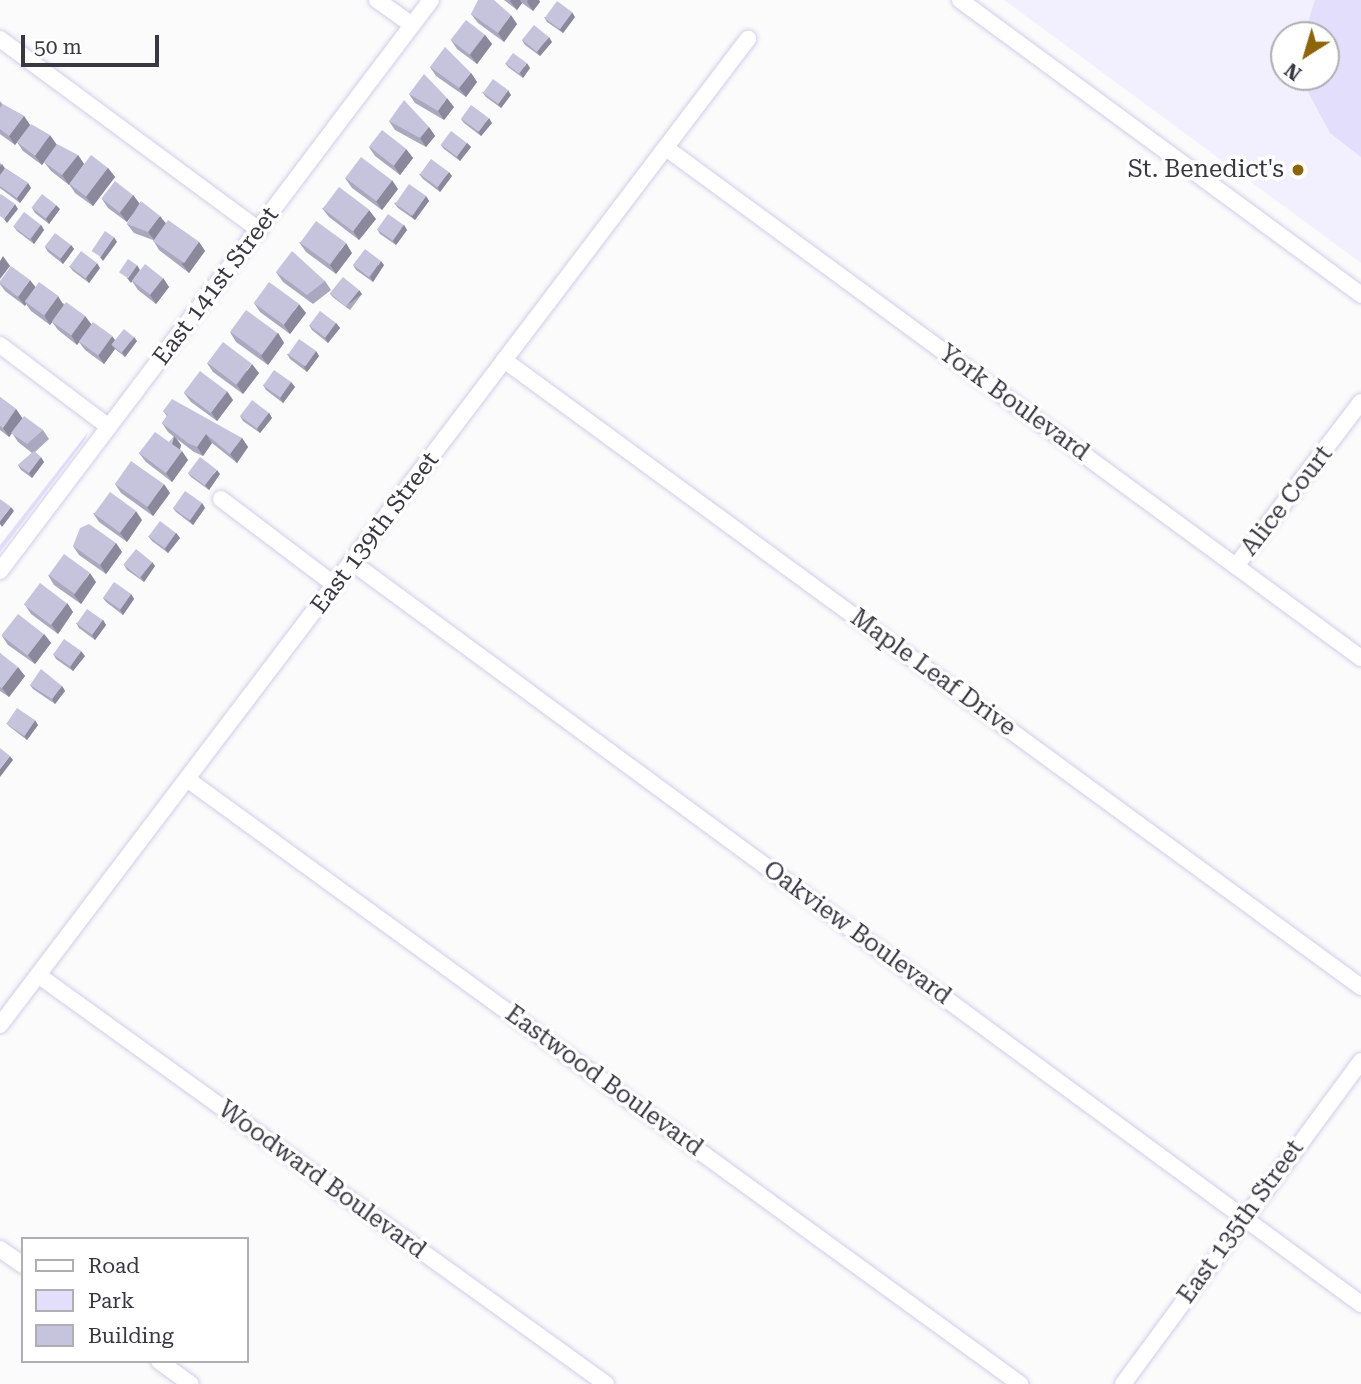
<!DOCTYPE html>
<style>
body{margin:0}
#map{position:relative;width:1361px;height:1384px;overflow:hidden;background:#fbfbfb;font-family:"Roboto Serif",serif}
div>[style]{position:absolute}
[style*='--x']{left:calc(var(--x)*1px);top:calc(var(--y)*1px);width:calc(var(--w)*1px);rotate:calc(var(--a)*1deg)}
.built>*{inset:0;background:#f2f0fe}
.green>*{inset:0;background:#e2defb}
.roads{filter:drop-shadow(0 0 2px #d1cee8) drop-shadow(0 0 2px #d1cee8)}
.street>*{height:16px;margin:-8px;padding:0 8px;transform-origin:8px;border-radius:8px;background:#fff}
.wall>*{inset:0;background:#aaa8be}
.shaded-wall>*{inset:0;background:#8b889b;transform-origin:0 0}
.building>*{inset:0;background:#c6c3dd;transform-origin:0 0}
.dots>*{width:19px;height:19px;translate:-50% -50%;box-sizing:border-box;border:4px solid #fff;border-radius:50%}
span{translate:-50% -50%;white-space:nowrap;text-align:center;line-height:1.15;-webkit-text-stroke:7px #fff;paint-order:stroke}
.poi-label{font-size:24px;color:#383742}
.right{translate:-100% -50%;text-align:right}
.street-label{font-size:24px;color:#383742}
.legend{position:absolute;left:21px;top:1237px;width:228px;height:126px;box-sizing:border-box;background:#fff;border:2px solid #afafb3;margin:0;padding:9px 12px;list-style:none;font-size:21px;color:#383742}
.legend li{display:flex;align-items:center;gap:14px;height:35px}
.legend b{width:35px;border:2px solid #afafb3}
.north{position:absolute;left:1270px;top:21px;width:70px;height:70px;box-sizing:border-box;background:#fff;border:2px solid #afafb3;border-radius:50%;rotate:217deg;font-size:19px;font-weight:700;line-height:28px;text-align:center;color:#383742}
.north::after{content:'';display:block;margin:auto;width:24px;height:32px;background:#8e660a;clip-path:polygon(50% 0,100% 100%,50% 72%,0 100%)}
.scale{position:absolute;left:21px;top:35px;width:138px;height:32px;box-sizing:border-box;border:4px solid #383742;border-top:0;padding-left:9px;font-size:21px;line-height:24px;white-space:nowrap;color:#383742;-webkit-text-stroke:5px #fff;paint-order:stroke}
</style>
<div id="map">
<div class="built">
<i style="clip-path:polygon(evenodd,1004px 0,1361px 0,1361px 263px,1004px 0,1284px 35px,1326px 35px,1326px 77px,1284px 77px,1284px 35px)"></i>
</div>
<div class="green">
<i style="clip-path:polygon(1315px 0,1361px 0,1361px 157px,1330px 133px,1300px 77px,1326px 77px,1326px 35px,1304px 35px)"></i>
<i style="clip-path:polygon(88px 432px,85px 440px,0 552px,0 545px)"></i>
</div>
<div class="roads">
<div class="street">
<i style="--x:377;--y:0;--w:43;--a:35.5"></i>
<i style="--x:960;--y:0;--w:498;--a:36.3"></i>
<i style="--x:0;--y:39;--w:322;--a:36.4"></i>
<i style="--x:666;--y:148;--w:862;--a:36.27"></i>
<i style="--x:0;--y:345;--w:136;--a:37"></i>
<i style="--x:504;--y:360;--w:1062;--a:36.19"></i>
<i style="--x:221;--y:499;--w:144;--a:37.1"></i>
<i style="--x:353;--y:563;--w:1251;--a:36.32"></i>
<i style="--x:1236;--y:566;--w:206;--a:-52.7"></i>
<i style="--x:0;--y:571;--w:715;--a:-52.95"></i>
<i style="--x:187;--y:779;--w:1030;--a:35.99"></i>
<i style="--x:38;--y:975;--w:700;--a:35.76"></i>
<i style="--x:0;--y:1025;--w:1238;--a:-52.82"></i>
<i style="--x:0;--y:1249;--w:28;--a:35"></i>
<i style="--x:159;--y:1361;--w:39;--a:36"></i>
<i style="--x:1123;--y:1384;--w:401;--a:-53.6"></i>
</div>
</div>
<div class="wall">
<i style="clip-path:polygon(504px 0,539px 0,540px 2px,533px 11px,522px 3px,517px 10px)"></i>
<i style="clip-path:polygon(471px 14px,517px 24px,504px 42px,478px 23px)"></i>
<i style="clip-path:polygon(544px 17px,575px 17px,563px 33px,547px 22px)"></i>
<i style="clip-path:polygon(485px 35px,492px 44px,477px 64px,457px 49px,451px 40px)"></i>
<i style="clip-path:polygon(522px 40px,552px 42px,540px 56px,525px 45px)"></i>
<i style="clip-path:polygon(505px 63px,530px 68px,523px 78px,508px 67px)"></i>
<i style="clip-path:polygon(430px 67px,471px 73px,477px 82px,466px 97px,436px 76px)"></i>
<i style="clip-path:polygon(482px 92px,511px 95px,501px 108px,486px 97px)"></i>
<i style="clip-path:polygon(409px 94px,454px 107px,444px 120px,415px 103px)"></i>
<i style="clip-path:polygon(0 101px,3px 105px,24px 116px,30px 125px,57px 145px,42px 165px,23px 151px,17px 142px,15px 145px,0 134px)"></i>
<i style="clip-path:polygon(461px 119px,492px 123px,481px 136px,464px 123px)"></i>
<i style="clip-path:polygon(389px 121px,429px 127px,435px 136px,426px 147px,395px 130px)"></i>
<i style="clip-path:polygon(467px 143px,471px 147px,460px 161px,444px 149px,441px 145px)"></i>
<i style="clip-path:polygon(369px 147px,406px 149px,413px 158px,400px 175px,375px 156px)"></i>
<i style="clip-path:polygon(78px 155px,84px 164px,69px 185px,51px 171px,44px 162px)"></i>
<i style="clip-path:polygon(0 163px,5px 168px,28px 183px,31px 188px,20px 203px,0 188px)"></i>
<i style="clip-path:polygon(108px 168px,115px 177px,93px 206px,75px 193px,69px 184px)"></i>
<i style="clip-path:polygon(419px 174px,452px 176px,440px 192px,423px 179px)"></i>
<i style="clip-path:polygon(345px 178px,398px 189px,382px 210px,352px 188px)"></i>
<i style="clip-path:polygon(133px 195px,139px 204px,166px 223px,199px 242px,205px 251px,189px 273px,159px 250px,153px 240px,134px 233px,127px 224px,135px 210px,127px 222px,108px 208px,102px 199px)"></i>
<i style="clip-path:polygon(426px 196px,429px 201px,415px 220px,398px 208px,394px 203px)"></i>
<i style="clip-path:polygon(32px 208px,60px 209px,49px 224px,35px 213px)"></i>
<i style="clip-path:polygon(322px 208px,376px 219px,359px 240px,329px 217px)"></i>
<i style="clip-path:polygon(41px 225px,44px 230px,34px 244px,17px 231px,14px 227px)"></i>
<i style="clip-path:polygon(404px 225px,407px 230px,396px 245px,380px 234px,377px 229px)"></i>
<i style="clip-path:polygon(299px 242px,352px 253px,336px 274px,306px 252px)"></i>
<i style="clip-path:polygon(71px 245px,74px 249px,63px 264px,48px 252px,45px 247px)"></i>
<i style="clip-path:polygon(353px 265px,384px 265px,373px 282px,356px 270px)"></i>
<i style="clip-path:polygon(69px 266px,100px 268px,89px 283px,73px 271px)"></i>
<i style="clip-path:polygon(276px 272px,325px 281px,331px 290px,313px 304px,283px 282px)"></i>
<i style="clip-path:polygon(163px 278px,169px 287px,156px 304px,138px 290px,132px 281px)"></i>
<i style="clip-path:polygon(0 281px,35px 287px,85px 316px,91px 325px,115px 341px,137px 341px,125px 357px,115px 349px,104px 364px,85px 350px,79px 342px,77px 345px,58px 330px,52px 322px,50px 325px,31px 311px,26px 304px,25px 306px,5px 291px,0 284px)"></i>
<i style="clip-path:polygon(330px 294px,362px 294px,350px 310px,334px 298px)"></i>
<i style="clip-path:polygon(254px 303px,306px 313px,290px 334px,260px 312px)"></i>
<i style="clip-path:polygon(336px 323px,340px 328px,328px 343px,312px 330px,309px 325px)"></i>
<i style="clip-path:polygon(230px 332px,278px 333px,284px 343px,268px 365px,236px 342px)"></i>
<i style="clip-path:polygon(316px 351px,319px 356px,307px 372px,290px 359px,287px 354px)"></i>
<i style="clip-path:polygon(207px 363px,259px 373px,243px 394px,213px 372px)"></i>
<i style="clip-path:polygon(291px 382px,295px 387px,283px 403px,266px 390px,263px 385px)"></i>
<i style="clip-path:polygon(184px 393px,233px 400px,217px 421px,191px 402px)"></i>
<i style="clip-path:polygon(0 397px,16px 409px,22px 418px,43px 430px,49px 439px,35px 452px,44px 462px,32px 478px,21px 470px,18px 465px,32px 453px,18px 442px,12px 433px,9px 437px,0 430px)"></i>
<i style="clip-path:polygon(163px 411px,242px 438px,248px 447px,237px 463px,212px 443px,203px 456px,194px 452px,177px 439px,181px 445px,180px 449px,188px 460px,172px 482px,146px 462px,139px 453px,169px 442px,174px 437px,168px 432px,162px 423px,167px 416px)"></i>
<i style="clip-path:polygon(269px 413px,272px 418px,260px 433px,243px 421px,240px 416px)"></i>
<i style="clip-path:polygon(188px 473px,220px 474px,209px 490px,191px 477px)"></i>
<i style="clip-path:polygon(115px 484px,170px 493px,153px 516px,121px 493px)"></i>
<i style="clip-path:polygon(202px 503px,205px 508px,193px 525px,176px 512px,173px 508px)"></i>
<i style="clip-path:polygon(93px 513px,142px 520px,127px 542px,99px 522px)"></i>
<i style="clip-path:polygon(176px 533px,180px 538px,168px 553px,152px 541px,148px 536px)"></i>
<i style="clip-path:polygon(116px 543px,122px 552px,106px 574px,79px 555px,73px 546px)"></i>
<i style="clip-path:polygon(152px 562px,155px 566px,144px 582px,127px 570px,124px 565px)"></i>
<i style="clip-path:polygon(48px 575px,96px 582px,81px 604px,54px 585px)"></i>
<i style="clip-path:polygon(131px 594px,134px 599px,123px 615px,106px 602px,103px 598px)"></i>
<i style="clip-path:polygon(67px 603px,73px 612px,58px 634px,31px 614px,25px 605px)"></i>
<i style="clip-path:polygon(103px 620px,106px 625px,95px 640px,79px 628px,76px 623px)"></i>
<i style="clip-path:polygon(44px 634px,51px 643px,35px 664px,8px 645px,2px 636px)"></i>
<i style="clip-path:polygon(0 653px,25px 676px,9px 697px,0 691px)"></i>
<i style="clip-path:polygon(53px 654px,85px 656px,73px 671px,56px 659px)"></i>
<i style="clip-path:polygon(30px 685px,62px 686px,65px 691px,55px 704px,33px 689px)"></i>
<i style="clip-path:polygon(6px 723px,38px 725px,27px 740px,10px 727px)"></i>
</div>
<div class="shaded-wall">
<i style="clip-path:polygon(511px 0,520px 0,522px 3px,517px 10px,510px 1px)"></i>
<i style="clip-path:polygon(528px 0,539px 0,540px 2px,533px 11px,527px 2px)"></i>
<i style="clip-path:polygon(572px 12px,575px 17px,563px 33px,559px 29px)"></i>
<i style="clip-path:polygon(511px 15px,517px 24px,504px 42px,498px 33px)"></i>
<i style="clip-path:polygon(485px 35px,492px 44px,477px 64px,470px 55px)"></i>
<i style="clip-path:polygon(549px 37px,552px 42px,540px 56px,537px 52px)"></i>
<i style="clip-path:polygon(527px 63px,530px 68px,523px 78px,520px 73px)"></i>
<i style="clip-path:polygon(471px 73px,477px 82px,466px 97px,459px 88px)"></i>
<i style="clip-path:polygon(508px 90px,511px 95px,501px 108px,498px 104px)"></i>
<i style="clip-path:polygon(447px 98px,454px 107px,444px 120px,438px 111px)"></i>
<i style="clip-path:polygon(24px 116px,30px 125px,15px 145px,9px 136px)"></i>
<i style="clip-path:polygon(489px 118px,492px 123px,481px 136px,478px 132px)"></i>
<i style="clip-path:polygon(429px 127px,435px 136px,426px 147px,420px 138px)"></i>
<i style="clip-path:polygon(50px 135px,57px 145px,42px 165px,35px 156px)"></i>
<i style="clip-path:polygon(467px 143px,471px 147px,460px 161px,457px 157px)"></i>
<i style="clip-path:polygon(406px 149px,413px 158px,400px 175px,394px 166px)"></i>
<i style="clip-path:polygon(78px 155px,84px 164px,69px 185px,62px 175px)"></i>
<i style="clip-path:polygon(2px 164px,5px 169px,0 176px,0 167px)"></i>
<i style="clip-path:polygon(108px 168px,115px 177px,93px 206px,86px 197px)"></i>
<i style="clip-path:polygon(449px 172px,452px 176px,440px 192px,437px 187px)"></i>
<i style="clip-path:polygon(392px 180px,398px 189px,382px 210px,376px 201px)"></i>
<i style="clip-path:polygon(28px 183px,31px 188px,20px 203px,17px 198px)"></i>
<i style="clip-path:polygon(133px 195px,140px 204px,127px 222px,120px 213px)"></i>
<i style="clip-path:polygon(426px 196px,429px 201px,415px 220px,411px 216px)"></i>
<i style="clip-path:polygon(15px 204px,18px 209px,7px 223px,4px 219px)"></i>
<i style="clip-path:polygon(56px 205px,60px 209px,49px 224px,46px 219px)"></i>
<i style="clip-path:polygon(369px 210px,376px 219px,359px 240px,353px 231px)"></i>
<i style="clip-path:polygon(160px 216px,167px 225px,155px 241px,148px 232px)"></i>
<i style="clip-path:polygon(41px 225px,44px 230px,34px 244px,31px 239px)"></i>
<i style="clip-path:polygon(404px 225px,407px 230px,396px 245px,393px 241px)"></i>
<i style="clip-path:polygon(114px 237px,117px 242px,103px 261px,100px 257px)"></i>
<i style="clip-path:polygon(199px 242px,205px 251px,189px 273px,182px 264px)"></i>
<i style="clip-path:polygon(346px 243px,352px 253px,336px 274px,330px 265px)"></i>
<i style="clip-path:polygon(71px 245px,74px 249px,63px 264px,60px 259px)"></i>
<i style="clip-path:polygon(3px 256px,10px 266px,0 279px,0 261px)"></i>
<i style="clip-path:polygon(381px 261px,384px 265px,373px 282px,370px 277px)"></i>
<i style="clip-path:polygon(97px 263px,100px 268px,89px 283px,86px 278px)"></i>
<i style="clip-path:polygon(137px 265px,140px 270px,131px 283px,127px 278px)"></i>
<i style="clip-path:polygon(163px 278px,169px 287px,156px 304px,150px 295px)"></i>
<i style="clip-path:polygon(30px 280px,37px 289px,25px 301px,26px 304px,25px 306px,18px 297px)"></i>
<i style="left:359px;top:290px;width:5px;height:20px;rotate:53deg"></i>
<i style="clip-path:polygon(58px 296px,64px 306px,50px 325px,44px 315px)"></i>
<i style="clip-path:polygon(299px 304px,306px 313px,290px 334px,284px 325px)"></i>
<i style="clip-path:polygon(85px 316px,92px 325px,77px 345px,71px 335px)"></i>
<i style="clip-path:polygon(336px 323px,340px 328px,328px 343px,325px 338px)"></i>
<i style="clip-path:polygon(278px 333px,284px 343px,268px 365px,261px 356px)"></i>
<i style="clip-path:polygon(112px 336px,119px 345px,112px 345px,115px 349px,104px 364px,98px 355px)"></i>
<i style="clip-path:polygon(134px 337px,137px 341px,125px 357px,122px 352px)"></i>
<i style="clip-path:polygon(316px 351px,319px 356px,307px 372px,304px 367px)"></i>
<i style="clip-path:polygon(252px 364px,259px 373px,243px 394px,237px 385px)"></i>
<i style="clip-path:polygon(291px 382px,295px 387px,283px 403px,280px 398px)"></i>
<i style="clip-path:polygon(227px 391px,233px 400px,217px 421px,211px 412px)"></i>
<i style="clip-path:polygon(16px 409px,23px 419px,9px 437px,3px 428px)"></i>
<i style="clip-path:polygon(269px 413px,272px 418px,260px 433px,257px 429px)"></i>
<i style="clip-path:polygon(206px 434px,212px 443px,203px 456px,197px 447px)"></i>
<i style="clip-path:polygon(174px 436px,181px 445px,179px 453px,172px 444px)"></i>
<i style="clip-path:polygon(242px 438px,248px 447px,237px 463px,230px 454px)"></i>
<i style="clip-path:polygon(182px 451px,188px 460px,172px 482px,166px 473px)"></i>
<i style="clip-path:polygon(41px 457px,44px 462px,32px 478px,29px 473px)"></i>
<i style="clip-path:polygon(217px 470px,220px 474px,209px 490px,205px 485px)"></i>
<i style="clip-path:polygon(164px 484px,170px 493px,153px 516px,147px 507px)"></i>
<i style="clip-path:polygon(202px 503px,205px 508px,193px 525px,189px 520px)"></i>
<i style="clip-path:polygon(11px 507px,14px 511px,2px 527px,0 524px,0 521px)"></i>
<i style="clip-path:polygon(136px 511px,142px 520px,127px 542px,120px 533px)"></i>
<i style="clip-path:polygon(176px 533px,180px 538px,168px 553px,165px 549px)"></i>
<i style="clip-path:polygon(116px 543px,122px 552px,106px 574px,100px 565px)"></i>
<i style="clip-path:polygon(152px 562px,155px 566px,144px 582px,141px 577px)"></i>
<i style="clip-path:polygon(90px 573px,96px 582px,81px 604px,74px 595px)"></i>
<i style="clip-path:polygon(131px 594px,134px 599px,123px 615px,120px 610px)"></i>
<i style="clip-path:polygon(67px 603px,73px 612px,58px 634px,51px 624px)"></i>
<i style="clip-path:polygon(103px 620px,106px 625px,95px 640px,92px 635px)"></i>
<i style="clip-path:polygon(44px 634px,51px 643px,35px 664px,28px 655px)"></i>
<i style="clip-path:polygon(81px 651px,85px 656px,73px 671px,70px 667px)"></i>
<i style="clip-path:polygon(18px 667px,25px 676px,9px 697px,2px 688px)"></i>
<i style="clip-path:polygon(62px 686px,65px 691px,55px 704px,52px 699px)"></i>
<i style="clip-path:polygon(35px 720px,38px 725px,27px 740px,24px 735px)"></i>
<i style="clip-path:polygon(10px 756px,13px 760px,0 777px,0 769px)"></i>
</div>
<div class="building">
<i style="clip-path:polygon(478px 0,494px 0,511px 15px,498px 33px,471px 14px)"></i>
<i style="left:557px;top:1px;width:19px;height:21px;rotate:36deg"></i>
<i style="left:466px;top:20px;width:24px;height:25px;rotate:38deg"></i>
<i style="left:534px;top:25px;width:19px;height:19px;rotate:39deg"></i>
<i style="clip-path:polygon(445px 47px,471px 73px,459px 88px,430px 67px)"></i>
<i style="left:513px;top:53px;width:17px;height:13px;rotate:36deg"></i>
<i style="clip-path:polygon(424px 74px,447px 98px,438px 111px,409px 94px)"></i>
<i style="left:493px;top:79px;width:19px;height:17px;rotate:36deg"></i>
<i style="clip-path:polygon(404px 100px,429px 127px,420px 138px,389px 121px)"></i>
<i style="clip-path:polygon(3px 104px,24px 116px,9px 136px,0 129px,0 108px)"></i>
<i style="left:471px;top:105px;width:22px;height:17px;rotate:36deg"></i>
<i style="clip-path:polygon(31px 124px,50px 135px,35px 156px,17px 142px)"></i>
<i style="left:382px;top:130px;width:31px;height:21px;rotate:38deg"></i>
<i style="left:451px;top:131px;width:20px;height:17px;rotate:37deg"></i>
<i style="clip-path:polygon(57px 144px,78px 155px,62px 175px,44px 162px)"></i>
<i style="left:91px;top:155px;width:21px;height:36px;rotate:37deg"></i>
<i style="left:361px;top:157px;width:39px;height:26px;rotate:37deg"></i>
<i style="left:431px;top:159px;width:22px;height:19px;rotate:36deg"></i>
<i style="clip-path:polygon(5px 168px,28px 183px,17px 198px,0 186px,0 175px)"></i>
<i style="left:115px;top:181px;width:23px;height:22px;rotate:38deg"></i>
<i style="left:409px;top:184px;width:21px;height:24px;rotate:35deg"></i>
<i style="left:339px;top:187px;width:38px;height:27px;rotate:37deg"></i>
<i style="clip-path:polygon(1px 194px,15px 204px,4px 219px,0 216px,0 195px)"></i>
<i style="left:42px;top:194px;width:18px;height:17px;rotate:38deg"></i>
<i style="clip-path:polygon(141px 201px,160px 216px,148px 232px,127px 224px)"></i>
<i style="left:24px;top:212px;width:21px;height:18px;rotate:37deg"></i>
<i style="left:388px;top:214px;width:19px;height:19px;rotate:35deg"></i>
<i style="left:168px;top:220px;width:38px;height:26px;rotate:35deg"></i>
<i style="left:316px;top:221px;width:37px;height:27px;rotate:36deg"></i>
<i style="left:105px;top:231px;width:11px;height:24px;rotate:34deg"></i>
<i style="left:55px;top:233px;width:20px;height:17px;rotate:37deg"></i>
<i style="left:365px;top:249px;width:20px;height:20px;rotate:37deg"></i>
<i style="left:81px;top:251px;width:20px;height:19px;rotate:37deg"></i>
<i style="clip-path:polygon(292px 251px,325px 281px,307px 295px,276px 272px)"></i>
<i style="left:128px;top:259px;width:11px;height:16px;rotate:34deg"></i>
<i style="left:145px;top:264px;width:23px;height:21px;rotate:38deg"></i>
<i style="clip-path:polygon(11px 266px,30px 280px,18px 297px,0 283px,0 281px)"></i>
<i style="left:343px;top:277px;width:21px;height:21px;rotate:39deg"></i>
<i style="left:39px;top:282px;width:24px;height:24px;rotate:36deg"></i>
<i style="left:269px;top:282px;width:37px;height:26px;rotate:36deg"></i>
<i style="left:66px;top:302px;width:24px;height:24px;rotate:36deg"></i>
<i style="left:246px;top:310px;width:39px;height:27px;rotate:36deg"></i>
<i style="left:320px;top:311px;width:20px;height:18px;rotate:37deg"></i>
<i style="left:93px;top:322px;width:24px;height:24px;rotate:36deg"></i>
<i style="left:124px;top:329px;width:13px;height:20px;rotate:39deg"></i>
<i style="left:299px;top:339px;width:21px;height:19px;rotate:35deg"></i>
<i style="left:223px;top:342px;width:36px;height:26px;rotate:37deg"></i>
<i style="left:274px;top:370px;width:21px;height:19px;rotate:35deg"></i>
<i style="left:200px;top:371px;width:34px;height:27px;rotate:37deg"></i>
<i style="clip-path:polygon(0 397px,16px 409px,3px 428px,0 426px)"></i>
<i style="clip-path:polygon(172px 399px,242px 438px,230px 454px,206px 434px,197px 447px,188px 443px,162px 423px,168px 415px,163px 411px)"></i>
<i style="left:252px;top:400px;width:21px;height:20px;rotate:37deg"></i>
<i style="clip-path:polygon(24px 416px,43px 430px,27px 444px,11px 433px)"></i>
<i style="clip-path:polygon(155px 432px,169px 442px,174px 436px,172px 444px,182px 451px,166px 473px,139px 453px)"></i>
<i style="clip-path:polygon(34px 451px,41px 457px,29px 473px,18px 465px)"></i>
<i style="left:200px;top:457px;width:21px;height:20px;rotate:37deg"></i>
<i style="left:131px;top:461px;width:40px;height:28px;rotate:35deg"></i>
<i style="left:185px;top:491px;width:21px;height:21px;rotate:35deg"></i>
<i style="left:110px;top:492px;width:32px;height:27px;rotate:36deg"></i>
<i style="clip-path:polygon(0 499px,11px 507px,0 521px)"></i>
<i style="left:160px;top:521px;width:20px;height:19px;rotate:37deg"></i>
<i style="clip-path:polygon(89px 524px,116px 543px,100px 565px,73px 546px,80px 528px)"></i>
<i style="left:136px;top:549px;width:21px;height:20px;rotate:39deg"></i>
<i style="left:64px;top:554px;width:32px;height:26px;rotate:36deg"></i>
<i style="left:114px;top:582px;width:21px;height:19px;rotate:35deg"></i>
<i style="left:40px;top:583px;width:34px;height:27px;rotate:37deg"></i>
<i style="left:87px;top:609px;width:19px;height:18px;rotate:35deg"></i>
<i style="left:18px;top:614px;width:33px;height:27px;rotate:38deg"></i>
<i style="left:64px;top:639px;width:21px;height:19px;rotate:35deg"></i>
<i style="clip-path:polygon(0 653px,18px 667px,2px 688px,0 687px)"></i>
<i style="clip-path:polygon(41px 669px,62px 686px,52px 699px,30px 685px)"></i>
<i style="left:17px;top:708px;width:22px;height:19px;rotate:34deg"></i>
<i style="clip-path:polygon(0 748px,10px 756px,0 769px)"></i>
</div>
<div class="dots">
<i style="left:1298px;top:170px;background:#8e660a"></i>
</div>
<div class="poi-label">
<span class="right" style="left:1284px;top:170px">St. Benedict's</span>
</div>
<div class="street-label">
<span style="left:216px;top:286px;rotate:-53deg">East 141st Street</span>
<span style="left:1014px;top:403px;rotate:36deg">York Boulevard</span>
<span style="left:1287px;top:501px;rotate:-52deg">Alice Court</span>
<span style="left:375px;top:533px;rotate:-53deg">East 139th Street</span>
<span style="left:933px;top:673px;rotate:36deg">Maple Leaf Drive</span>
<span style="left:857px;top:933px;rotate:36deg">Oakview Boulevard</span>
<span style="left:604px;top:1081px;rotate:36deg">Eastwood Boulevard</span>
<span style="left:322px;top:1180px;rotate:36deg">Woodward Boulevard</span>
<span style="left:1241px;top:1222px;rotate:-54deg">East 135th Street</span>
</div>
<ul class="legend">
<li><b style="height:9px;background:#fff"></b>Road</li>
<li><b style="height:19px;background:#e2defb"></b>Park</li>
<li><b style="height:19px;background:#c6c3dd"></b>Building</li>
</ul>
<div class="north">N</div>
<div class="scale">50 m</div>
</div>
